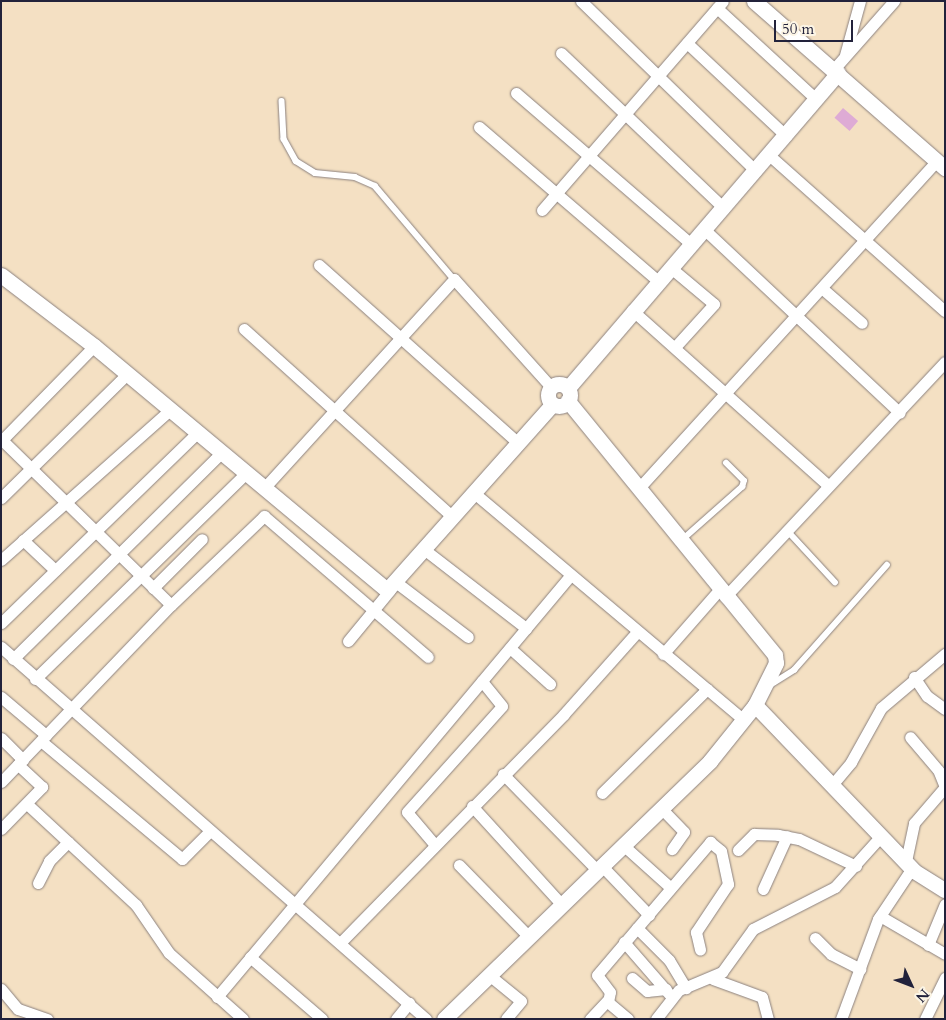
<!DOCTYPE html>
<style>
body{margin:0}
#map{position:relative;width:946px;height:1020px;overflow:hidden;background:#f4e0c3;font-family:Cardo,serif}
div>[style]{position:absolute}
[style*='--x']{left:calc(var(--x)*1px);top:calc(var(--y)*1px);width:calc(var(--w)*1px);rotate:calc(var(--a)*1deg)}
.building>*{inset:0;background:#deabd5;transform-origin:0 0}
.roads{filter:drop-shadow(0 0 1px #8b817f) drop-shadow(0 0 1px #8b817f)}
.lane>*{height:5.5px;margin:-2.75px;padding:0 2.75px;transform-origin:2.75px;border-radius:2.75px;background:#fff}
.street>*{height:11px;margin:-5.5px;padding:0 5.5px;transform-origin:5.5px;border-radius:5.5px;background:#fff}
.secondary>*{height:15px;margin:-7.5px;padding:0 7.5px;transform-origin:7.5px;border-radius:7.5px;background:#fff}
.secondary>.ring{margin:-7.5px;padding:0;box-sizing:content-box;background:none;border:15px solid #fff;border-radius:50%}
span{translate:-50% -50%;white-space:nowrap;text-align:center;line-height:1.15;-webkit-text-stroke:4.5px #fcf5e5;paint-order:stroke}
.frame{position:absolute;inset:0;border:2px solid #22223b;pointer-events:none}
.north{position:absolute;left:886px;top:960px;width:50px;height:50px;-webkit-text-stroke:4px #fcf5e5;paint-order:stroke;rotate:133deg;font-size:14px;font-weight:700;line-height:20px;text-align:center;color:#22223b}
.north::after{content:'';display:block;margin:auto;width:18px;height:22px;background:#22223b;clip-path:polygon(50% 0,100% 100%,50% 72%,0 100%)}
.scale{position:absolute;left:774px;top:20px;width:79px;height:22px;box-sizing:border-box;border:2px solid #22223b;border-top:0;padding-left:6px;font-size:15px;line-height:18px;white-space:nowrap;color:#22223b;-webkit-text-stroke:4px #fcf5e5;paint-order:stroke}
</style>
<div id="map">
<div class="building">
<i style="left:843px;top:108px;width:20px;height:13px;rotate:41deg"></i>
</div>
<div class="roads">
<div class="lane">
<i style="--x:282;--y:101;--w:38;--a:87"></i>
<i style="--x:284;--y:139;--w:25;--a:61"></i>
<i style="--x:296;--y:161;--w:22;--a:32"></i>
<i style="--x:315;--y:173;--w:40;--a:5.7"></i>
<i style="--x:355;--y:177;--w:22;--a:24"></i>
<i style="--x:375;--y:186;--w:122;--a:49.7"></i>
<i style="--x:787;--y:530;--w:71;--a:47.3"></i>
<i style="--x:683;--y:539;--w:79;--a:-41.4"></i>
<i style="--x:742;--y:487;--w:6;--a:-72"></i>
<i style="--x:744;--y:481;--w:25;--a:-135"></i>
<i style="--x:767;--y:687;--w:32;--a:-32"></i>
<i style="--x:794;--y:670;--w:140;--a:-48.5"></i>
</div>
<div class="street">
<i style="--x:581;--y:1;--w:244;--a:44.2"></i>
<i style="--x:717;--y:8;--w:134;--a:42.6"></i>
<i style="--x:687;--y:43;--w:136;--a:43.2"></i>
<i style="--x:561;--y:53;--w:225;--a:43.6"></i>
<i style="--x:845;--y:55;--w:56;--a:-74.5"></i>
<i style="--x:834;--y:69;--w:91;--a:-48.6"></i>
<i style="--x:516;--y:93;--w:231;--a:40.8"></i>
<i style="--x:479;--y:127;--w:238;--a:40.7"></i>
<i style="--x:769;--y:155;--w:235;--a:41.6"></i>
<i style="--x:542;--y:210;--w:276;--a:-49.1"></i>
<i style="--x:705;--y:230;--w:267;--a:43.2"></i>
<i style="--x:319;--y:265;--w:267;--a:41.8"></i>
<i style="--x:671;--y:268;--w:56;--a:39.9"></i>
<i style="--x:714;--y:304;--w:58;--a:132.2"></i>
<i style="--x:824;--y:290;--w:50;--a:41"></i>
<i style="--x:632;--y:310;--w:263;--a:41.8"></i>
<i style="--x:244;--y:329;--w:280;--a:42"></i>
<i style="--x:2;--y:440;--w:236;--a:44.3"></i>
<i style="--x:1;--y:441;--w:133;--a:-45.6"></i>
<i style="--x:265;--y:487;--w:281;--a:-47.7"></i>
<i style="--x:454;--y:279;--w:145;--a:48.1"></i>
<i style="--x:639;--y:488;--w:442;--a:-47.7"></i>
<i style="--x:473;--y:492;--w:353;--a:40.1"></i>
<i style="--x:1;--y:498;--w:177;--a:-44.5"></i>
<i style="--x:23;--y:540;--w:44;--a:43.2"></i>
<i style="--x:425;--y:550;--w:128;--a:37.7"></i>
<i style="--x:1;--y:560;--w:226;--a:-41.6"></i>
<i style="--x:397;--y:583;--w:89;--a:37.3"></i>
<i style="--x:153;--y:588;--w:69;--a:-45"></i>
<i style="--x:725;--y:597;--w:322;--a:-46.9"></i>
<i style="--x:1;--y:623;--w:274;--a:-44.1"></i>
<i style="--x:348;--y:641;--w:66;--a:-50.5"></i>
<i style="--x:1;--y:647;--w:565;--a:41.2"></i>
<i style="--x:510;--y:648;--w:54;--a:42"></i>
<i style="--x:663;--y:654;--w:85;--a:-48.8"></i>
<i style="--x:13;--y:659;--w:294;--a:-44.7"></i>
<i style="--x:914;--y:677;--w:23;--a:56"></i>
<i style="--x:927;--y:696;--w:22;--a:36"></i>
<i style="--x:35;--y:679;--w:296;--a:-44.3"></i>
<i style="--x:1;--y:697;--w:59;--a:40.2"></i>
<i style="--x:1;--y:738;--w:31;--a:45"></i>
<i style="--x:41;--y:741;--w:184;--a:39.9"></i>
<i style="--x:182;--y:859;--w:38;--a:-45"></i>
<i style="--x:503;--y:774;--w:134;--a:45.6"></i>
<i style="--x:1;--y:782;--w:245;--a:-46.2"></i>
<i style="--x:171;--y:605;--w:129;--a:-43.7"></i>
<i style="--x:264;--y:516;--w:216;--a:40.7"></i>
<i style="--x:832;--y:785;--w:30;--a:-50"></i>
<i style="--x:851;--y:762;--w:62;--a:-60.9"></i>
<i style="--x:881;--y:708;--w:84;--a:-40.2"></i>
<i style="--x:602;--y:793;--w:148;--a:-44.7"></i>
<i style="--x:27;--y:804;--w:149;--a:42.8"></i>
<i style="--x:136;--y:905;--w:58;--a:55.5"></i>
<i style="--x:169;--y:953;--w:99;--a:41.7"></i>
<i style="--x:472;--y:806;--w:134;--a:47.7"></i>
<i style="--x:661;--y:808;--w:33;--a:46"></i>
<i style="--x:684;--y:832;--w:21;--a:125"></i>
<i style="--x:1;--y:829;--w:59;--a:-45.7"></i>
<i style="--x:42;--y:787;--w:33;--a:-137"></i>
<i style="--x:435;--y:845;--w:43;--a:-130.3"></i>
<i style="--x:407;--y:812;--w:142;--a:-48.1"></i>
<i style="--x:502;--y:706;--w:32;--a:-129"></i>
<i style="--x:623;--y:845;--w:64;--a:41.9"></i>
<i style="--x:738;--y:850;--w:23;--a:-45"></i>
<i style="--x:754;--y:834;--w:24;--a:2"></i>
<i style="--x:778;--y:835;--w:21;--a:11"></i>
<i style="--x:799;--y:839;--w:63;--a:25.3"></i>
<i style="--x:906;--y:861;--w:39;--a:-78"></i>
<i style="--x:914;--y:823;--w:48;--a:-49.3"></i>
<i style="--x:945;--y:787;--w:18;--a:-112"></i>
<i style="--x:938;--y:770;--w:43;--a:-130.3"></i>
<i style="--x:459;--y:865;--w:100;--a:45.8"></i>
<i style="--x:602;--y:866;--w:68;--a:46.2"></i>
<i style="--x:38;--y:883;--w:25;--a:-63"></i>
<i style="--x:49;--y:861;--w:27;--a:-45"></i>
<i style="--x:763;--y:889;--w:58;--a:-65.6"></i>
<i style="--x:880;--y:916;--w:75;--a:30.3"></i>
<i style="--x:637;--y:928;--w:45;--a:45"></i>
<i style="--x:669;--y:960;--w:33;--a:59"></i>
<i style="--x:815;--y:938;--w:23;--a:45"></i>
<i style="--x:831;--y:954;--w:33;--a:27"></i>
<i style="--x:624;--y:942;--w:72;--a:49"></i>
<i style="--x:340;--y:943;--w:320;--a:-45.6"></i>
<i style="--x:564;--y:714;--w:110;--a:-48.3"></i>
<i style="--x:928;--y:945;--w:44;--a:-67.5"></i>
<i style="--x:250;--y:957;--w:95;--a:40.7"></i>
<i style="--x:489;--y:975;--w:41;--a:39.1"></i>
<i style="--x:521;--y:1001;--w:23;--a:130"></i>
<i style="--x:632;--y:978;--w:20;--a:41"></i>
<i style="--x:647;--y:991;--w:19;--a:-6"></i>
<i style="--x:713;--y:979;--w:52;--a:20.2"></i>
<i style="--x:762;--y:997;--w:23;--a:75"></i>
<i style="--x:1;--y:989;--w:26;--a:50"></i>
<i style="--x:18;--y:1009;--w:31;--a:19"></i>
<i style="--x:217;--y:997;--w:548;--a:-50.03"></i>
<i style="--x:396;--y:1019;--w:21;--a:-51"></i>
<i style="--x:590;--y:1019;--w:25;--a:-47"></i>
<i style="--x:628;--y:1019;--w:26;--a:-140"></i>
<i style="--x:608;--y:1002;--w:10;--a:-79"></i>
<i style="--x:610;--y:992;--w:21;--a:-127"></i>
<i style="--x:597;--y:975;--w:175;--a:-49.6"></i>
<i style="--x:710;--y:842;--w:14;--a:39"></i>
<i style="--x:721;--y:851;--w:34;--a:78"></i>
<i style="--x:728;--y:884;--w:58;--a:123.7"></i>
<i style="--x:696;--y:932;--w:18;--a:77"></i>
<i style="--x:656;--y:1019;--w:37;--a:-52"></i>
<i style="--x:679;--y:990;--w:47;--a:-22.7"></i>
<i style="--x:722;--y:972;--w:53;--a:-54.2"></i>
<i style="--x:753;--y:929;--w:92;--a:-27.1"></i>
<i style="--x:835;--y:887;--w:69;--a:-48"></i>
<i style="--x:841;--y:1019;--w:107;--a:-69.7"></i>
<i style="--x:878;--y:919;--w:61;--a:-56.3"></i>
<i style="--x:925;--y:1019;--w:46;--a:-64"></i>
</div>
<div class="secondary">
<i style="--x:754;--y:1;--w:254;--a:41.2"></i>
<i style="--x:1;--y:275;--w:117;--a:37.4"></i>
<i style="--x:94;--y:346;--w:381;--a:39.8"></i>
<i style="--x:387;--y:590;--w:249;--a:-48.3"></i>
<i class="ring" style="left:548px;top:384px;width:7px;height:7px"></i>
<i style="--x:568;--y:388;--w:415;--a:-49.4"></i>
<i style="--x:755;--y:705;--w:230;--a:46.2"></i>
<i style="--x:914;--y:871;--w:36;--a:32"></i>
<i style="--x:444;--y:1019;--w:371;--a:-44.1"></i>
<i style="--x:710;--y:761;--w:72;--a:-51.2"></i>
<i style="--x:755;--y:705;--w:47;--a:-63.4"></i>
<i style="--x:776;--y:663;--w:8;--a:-97"></i>
<i style="--x:775;--y:655;--w:328;--a:-129.2"></i>
</div>
</div>
<div class="frame"></div>
<div class="north">N</div>
<div class="scale">50 m</div>
</div>
